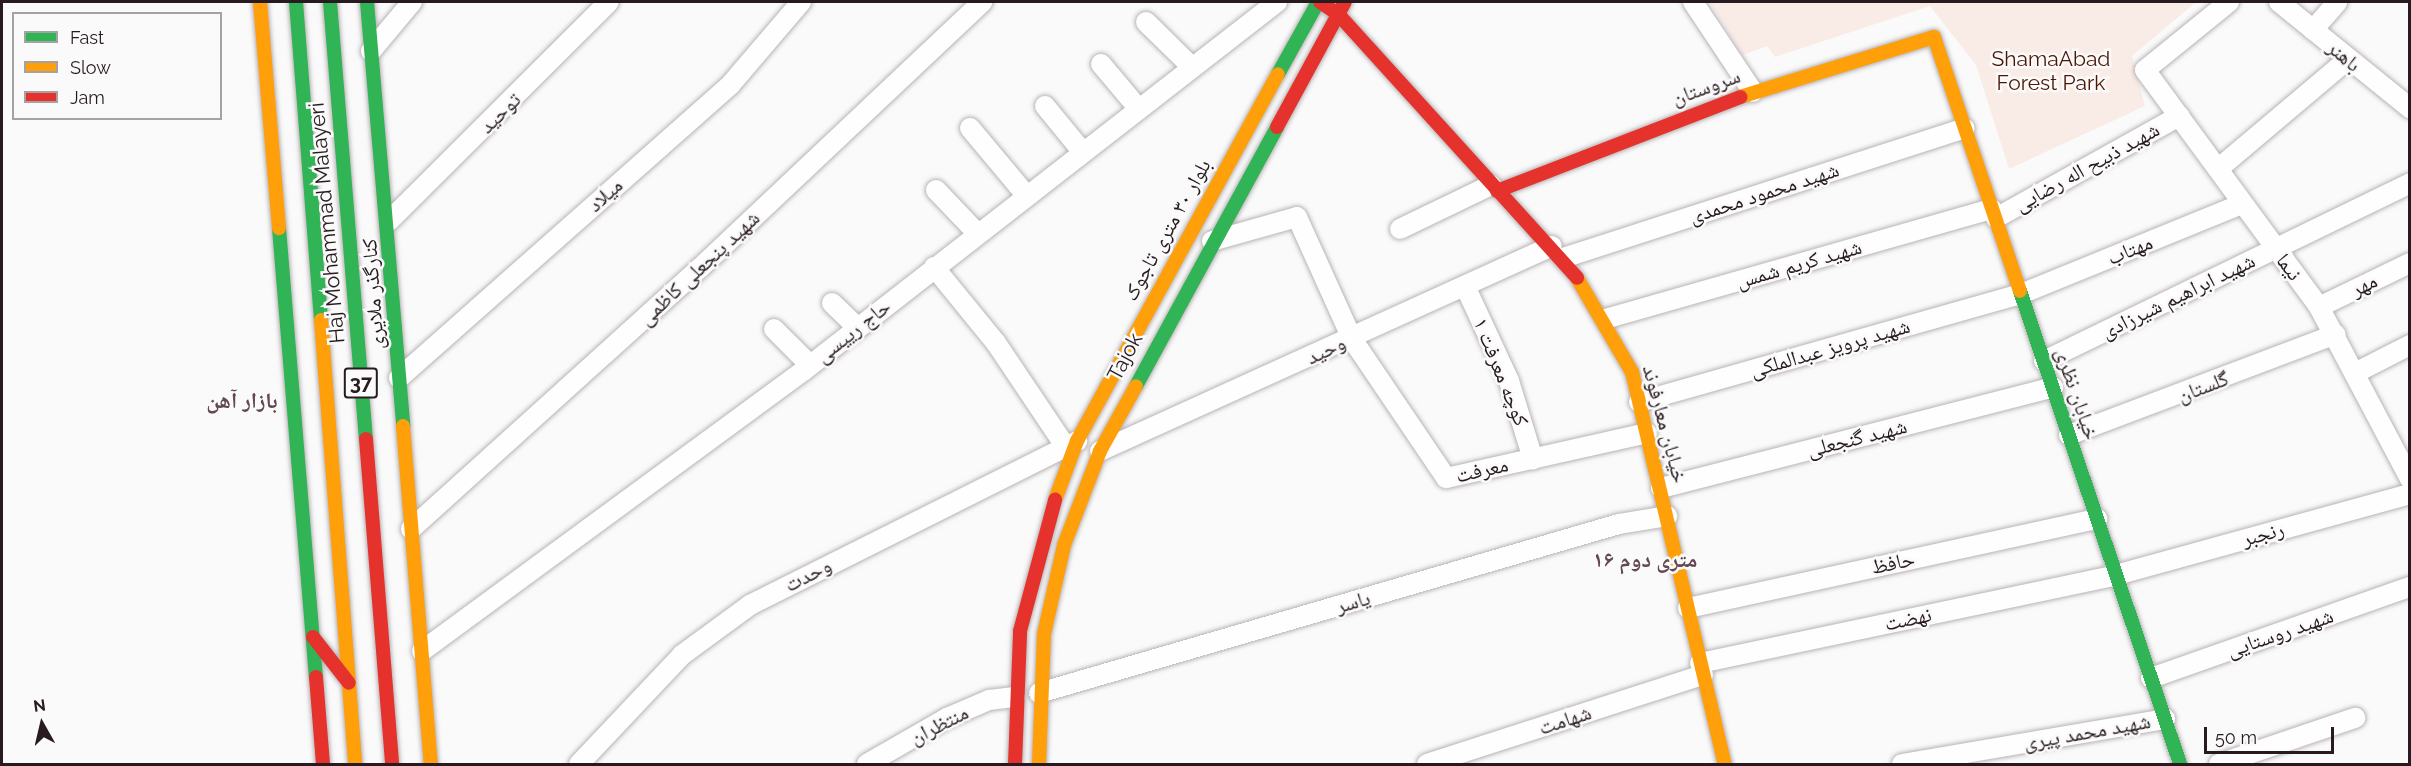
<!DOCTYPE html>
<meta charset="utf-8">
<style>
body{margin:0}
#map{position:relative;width:2411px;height:766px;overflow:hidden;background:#fafafa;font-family:Raleway,"Noto Naskh Arabic",sans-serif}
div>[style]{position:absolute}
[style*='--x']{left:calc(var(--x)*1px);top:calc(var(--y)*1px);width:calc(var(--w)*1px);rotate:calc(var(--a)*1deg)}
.green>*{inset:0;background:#f9ece7}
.roads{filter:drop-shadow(0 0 2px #b9b3b5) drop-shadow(0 0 2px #b9b3b5)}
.street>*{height:20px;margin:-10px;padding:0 10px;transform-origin:10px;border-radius:10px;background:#fefefe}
.fast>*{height:14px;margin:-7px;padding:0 7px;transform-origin:7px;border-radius:7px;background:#30b455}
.slow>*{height:14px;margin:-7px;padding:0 7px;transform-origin:7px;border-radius:7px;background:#ff9f0a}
.jam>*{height:14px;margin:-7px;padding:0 7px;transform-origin:7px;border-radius:7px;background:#e5322d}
span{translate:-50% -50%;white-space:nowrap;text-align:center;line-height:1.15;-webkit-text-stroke:5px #fafafa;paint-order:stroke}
.shield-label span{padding:2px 4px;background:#fafafa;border:2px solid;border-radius:4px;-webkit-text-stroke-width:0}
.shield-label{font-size:20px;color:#281b20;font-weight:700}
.street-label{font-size:21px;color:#281b20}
.park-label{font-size:21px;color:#4d1604}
.neighbourhood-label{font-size:22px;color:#634752;font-weight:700}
.frame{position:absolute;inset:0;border:3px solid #281b20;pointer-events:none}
.legend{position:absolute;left:12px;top:12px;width:210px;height:108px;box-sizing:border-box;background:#fafafa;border:2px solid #a6a1a3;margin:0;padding:8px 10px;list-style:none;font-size:18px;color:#281b20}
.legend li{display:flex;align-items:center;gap:12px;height:30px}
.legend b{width:30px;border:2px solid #a6a1a3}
.north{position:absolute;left:12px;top:694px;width:60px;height:60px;-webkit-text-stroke:4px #fafafa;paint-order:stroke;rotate:352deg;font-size:16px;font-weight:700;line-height:24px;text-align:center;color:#281b20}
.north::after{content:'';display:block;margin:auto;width:21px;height:27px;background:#281b20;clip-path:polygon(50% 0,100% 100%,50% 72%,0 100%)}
.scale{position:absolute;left:2204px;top:727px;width:130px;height:27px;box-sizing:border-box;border:3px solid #281b20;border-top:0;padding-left:8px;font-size:18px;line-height:21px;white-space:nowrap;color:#281b20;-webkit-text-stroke:4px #fafafa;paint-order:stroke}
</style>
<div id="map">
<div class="green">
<i style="clip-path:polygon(1709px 2px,2196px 2px,2132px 56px,2145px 106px,2009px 169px,1976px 65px,1930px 6px,1775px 57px,1767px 46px,1743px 55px)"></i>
</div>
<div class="roads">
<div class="street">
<i style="--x:1693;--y:2;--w:108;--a:56.3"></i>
<i style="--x:2229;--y:2;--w:108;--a:141"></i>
<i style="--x:2145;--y:70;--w:294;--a:53.7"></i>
<i style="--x:2319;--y:307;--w:195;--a:62.1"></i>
<i style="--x:2279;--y:2;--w:169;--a:39"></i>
<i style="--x:1146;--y:22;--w:64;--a:44.4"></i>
<i style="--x:2313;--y:30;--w:37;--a:-49"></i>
<i style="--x:371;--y:51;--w:64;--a:-50.1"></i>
<i style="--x:1101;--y:64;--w:57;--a:49.9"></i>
<i style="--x:1045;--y:106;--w:58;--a:50.6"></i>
<i style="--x:970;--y:128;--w:87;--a:50.1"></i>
<i style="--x:2218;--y:169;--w:170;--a:-40.2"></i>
<i style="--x:936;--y:190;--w:59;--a:46.4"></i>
<i style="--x:1996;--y:218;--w:210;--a:-29.1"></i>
<i style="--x:389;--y:221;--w:310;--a:-44.9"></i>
<i style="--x:1400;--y:229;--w:101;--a:-25.8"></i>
<i style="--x:1212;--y:241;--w:88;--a:-15.8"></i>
<i style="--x:1297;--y:217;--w:134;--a:65.7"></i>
<i style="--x:1352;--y:339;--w:168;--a:55.9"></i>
<i style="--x:1446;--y:478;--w:206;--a:-12.6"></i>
<i style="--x:1563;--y:258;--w:422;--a:-17.9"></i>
<i style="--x:934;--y:267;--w:98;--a:50.8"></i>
<i style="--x:996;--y:343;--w:125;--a:56.1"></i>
<i style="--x:1465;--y:286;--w:105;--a:65.1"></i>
<i style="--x:1509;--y:381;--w:82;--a:72.9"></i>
<i style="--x:832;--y:303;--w:36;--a:44"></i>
<i style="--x:2319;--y:307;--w:101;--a:-25.8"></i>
<i style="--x:1605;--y:319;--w:402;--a:-15.9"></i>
<i style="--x:774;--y:329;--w:51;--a:45"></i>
<i style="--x:2044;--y:361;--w:407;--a:-25.9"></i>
<i style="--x:2355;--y:373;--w:62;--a:-27"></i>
<i style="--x:399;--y:378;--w:443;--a:-41.5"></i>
<i style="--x:731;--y:84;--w:108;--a:-49.5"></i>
<i style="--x:1639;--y:402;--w:397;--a:-15.8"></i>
<i style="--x:2021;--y:294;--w:235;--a:-22.2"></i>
<i style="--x:2069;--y:435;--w:285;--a:-20.7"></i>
<i style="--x:1100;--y:451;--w:496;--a:-24.4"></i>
<i style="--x:1661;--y:488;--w:405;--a:-14.4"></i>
<i style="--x:411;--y:529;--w:389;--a:-42.1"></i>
<i style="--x:700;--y:268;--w:388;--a:-43.3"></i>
<i style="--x:1688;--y:608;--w:419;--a:-12.3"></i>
<i style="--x:422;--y:651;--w:473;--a:-36.3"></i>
<i style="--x:803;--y:371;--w:601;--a:-37.9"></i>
<i style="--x:1700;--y:663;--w:425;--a:-11.9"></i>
<i style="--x:2116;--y:575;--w:305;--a:-15.4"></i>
<i style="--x:2151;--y:678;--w:275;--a:-19.4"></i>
<i style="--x:1039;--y:693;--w:604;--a:-16.25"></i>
<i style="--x:1619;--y:524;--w:49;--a:-9.5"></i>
<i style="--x:579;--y:764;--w:150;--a:-46.6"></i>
<i style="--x:682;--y:655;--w:84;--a:-36.3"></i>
<i style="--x:750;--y:605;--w:366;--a:-26.6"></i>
<i style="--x:867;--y:764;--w:92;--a:-29.9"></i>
<i style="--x:947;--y:718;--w:46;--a:-23.2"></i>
<i style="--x:989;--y:700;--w:26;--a:-7"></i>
<i style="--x:1427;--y:764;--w:290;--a:-17.9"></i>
<i style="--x:1902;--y:764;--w:267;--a:-9.7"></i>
<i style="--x:2219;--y:764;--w:144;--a:-18.7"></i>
</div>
<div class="fast">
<i style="--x:296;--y:2;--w:319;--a:85.5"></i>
<i style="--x:330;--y:2;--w:438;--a:85.3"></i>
<i style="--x:367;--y:2;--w:426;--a:85.1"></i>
<i style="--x:1278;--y:74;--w:82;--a:-60.9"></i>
<i style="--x:279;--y:228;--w:451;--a:85.3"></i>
<i style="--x:2020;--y:291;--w:499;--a:71.3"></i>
<i style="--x:1136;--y:386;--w:295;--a:-61.4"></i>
</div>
<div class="slow">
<i style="--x:260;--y:2;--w:227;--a:85.2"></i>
<i style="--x:1740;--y:97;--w:203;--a:-17.2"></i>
<i style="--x:1934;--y:37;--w:268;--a:71.3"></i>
<i style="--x:1577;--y:278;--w:109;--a:59.7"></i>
<i style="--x:1632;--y:372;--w:403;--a:76.7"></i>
<i style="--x:321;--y:320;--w:445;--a:85.6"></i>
<i style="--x:403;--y:426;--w:339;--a:85.3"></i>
<i style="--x:1055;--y:500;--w:63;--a:-69.6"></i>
<i style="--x:1077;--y:441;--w:418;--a:-61.3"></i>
<i style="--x:1039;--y:764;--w:130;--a:-87.8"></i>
<i style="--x:1044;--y:634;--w:91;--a:-77.3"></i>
<i style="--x:1064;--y:545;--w:101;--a:-69"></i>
<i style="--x:1100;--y:451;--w:74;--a:-61"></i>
</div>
<div class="jam">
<i style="--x:1320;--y:2;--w:22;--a:34"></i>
<i style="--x:1338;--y:14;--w:356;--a:47.8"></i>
<i style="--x:1277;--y:127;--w:142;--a:-61.5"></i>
<i style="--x:1497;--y:191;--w:261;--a:-21.1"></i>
<i style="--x:366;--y:439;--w:326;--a:85.4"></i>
<i style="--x:313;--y:637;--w:58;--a:52"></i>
<i style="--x:316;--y:677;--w:87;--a:85.4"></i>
<i style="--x:1015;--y:764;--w:133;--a:-87.8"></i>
<i style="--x:1020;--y:631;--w:136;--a:-75"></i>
</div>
</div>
<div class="shield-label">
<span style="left:361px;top:383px">37</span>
</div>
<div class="street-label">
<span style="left:2344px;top:56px;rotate:40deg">باهنر</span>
<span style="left:1706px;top:87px;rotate:-20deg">سروستان</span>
<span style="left:500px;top:113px;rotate:-44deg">توحید</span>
<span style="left:2087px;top:167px;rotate:-29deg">شهید ذبیح اله رضایی</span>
<span style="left:1764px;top:193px;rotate:-18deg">شهید محمود محمدی</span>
<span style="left:605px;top:195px;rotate:-42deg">میلاد</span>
<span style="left:327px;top:223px;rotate:-95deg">Haj Mohammad Malayeri</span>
<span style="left:1167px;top:230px;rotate:-61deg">بلوار ۳۰ متری تاجوک</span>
<span style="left:2130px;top:250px;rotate:-22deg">مهتاب</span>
<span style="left:1799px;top:264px;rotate:-16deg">شهید کریم شمس</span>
<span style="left:2289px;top:267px;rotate:53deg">نیما</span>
<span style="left:699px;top:268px;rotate:-43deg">شهید پنجعلی کاظمی</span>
<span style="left:2364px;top:285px;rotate:-26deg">مهر</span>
<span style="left:373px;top:294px;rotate:-94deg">کنارگذر ملایری</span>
<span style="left:2178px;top:296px;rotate:-26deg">شهید ابراهیم شیرزادی</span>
<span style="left:853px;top:331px;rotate:-38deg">حاج رییسی</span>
<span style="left:1830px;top:348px;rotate:-16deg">شهید پرویز عبدالملکی</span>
<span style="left:1326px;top:350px;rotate:-25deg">وحید</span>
<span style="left:1125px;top:357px;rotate:-62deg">Tajok</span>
<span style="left:1501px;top:372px;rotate:68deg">کوچه معرفت ۱</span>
<span style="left:2203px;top:387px;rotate:-21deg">گلستان</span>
<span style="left:2077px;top:394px;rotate:71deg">خیابان نظری</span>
<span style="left:1665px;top:424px;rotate:75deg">خیابان معارفوند</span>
<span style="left:1857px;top:438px;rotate:-14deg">شهید گنجعلی</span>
<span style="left:1482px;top:470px;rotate:-13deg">معرفت</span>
<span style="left:2263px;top:534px;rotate:-15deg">رنجبر</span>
<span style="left:1893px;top:563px;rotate:-12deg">حافظ</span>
<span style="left:808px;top:575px;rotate:-27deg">وحدت</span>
<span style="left:1353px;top:602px;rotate:-16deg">یاسر</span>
<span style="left:1908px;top:619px;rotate:-12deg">نهضت</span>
<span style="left:2280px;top:633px;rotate:-19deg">شهید روستایی</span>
<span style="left:1565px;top:720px;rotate:-18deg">شهامت</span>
<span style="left:939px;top:725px;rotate:-27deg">منتظران</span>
<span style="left:2087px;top:732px;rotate:-10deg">شهید محمد پیری</span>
</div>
<div class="park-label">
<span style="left:2051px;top:71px">ShamaAbad<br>Forest Park</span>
</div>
<div class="neighbourhood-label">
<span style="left:242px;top:401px">بازار آهن</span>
<span style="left:1645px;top:560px">۱۶ متری دوم</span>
</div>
<div class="frame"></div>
<ul class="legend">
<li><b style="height:8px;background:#30b455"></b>Fast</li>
<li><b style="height:8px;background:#ff9f0a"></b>Slow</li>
<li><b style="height:8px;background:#e5322d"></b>Jam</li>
</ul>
<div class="north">N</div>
<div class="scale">50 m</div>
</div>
